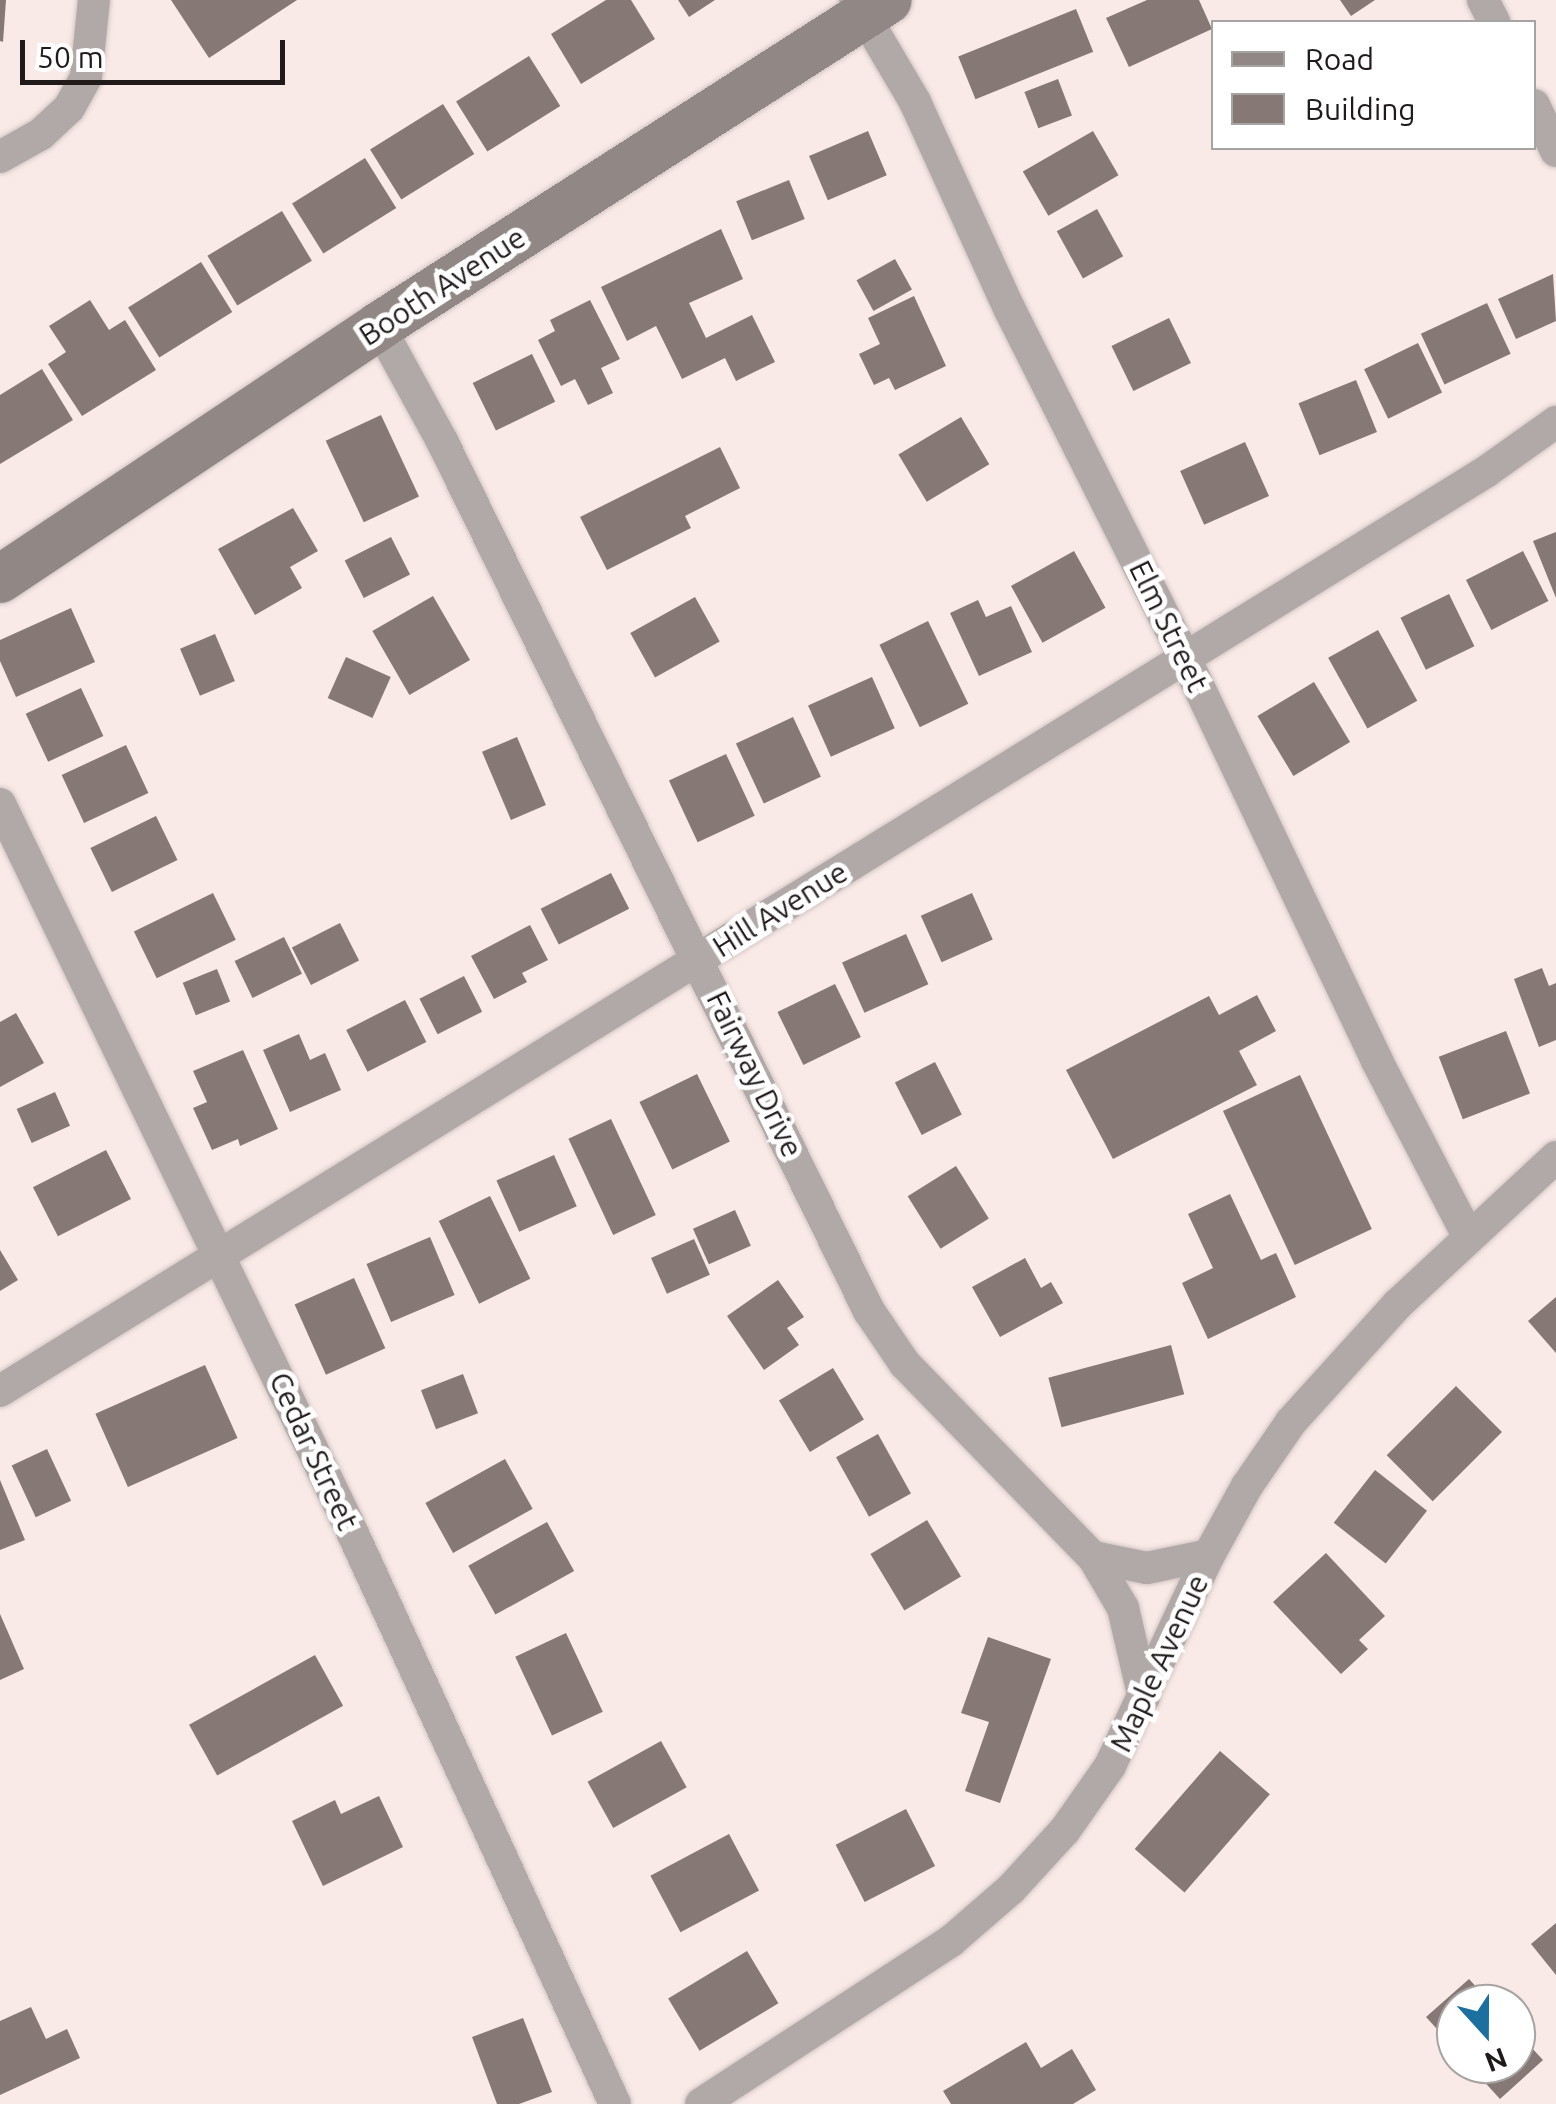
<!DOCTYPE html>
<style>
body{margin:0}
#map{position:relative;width:1556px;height:2104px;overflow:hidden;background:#f9eae7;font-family:Ubuntu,sans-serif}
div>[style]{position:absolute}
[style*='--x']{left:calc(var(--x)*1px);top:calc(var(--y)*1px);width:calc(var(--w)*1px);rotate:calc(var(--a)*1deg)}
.building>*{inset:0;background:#857875;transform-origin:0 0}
.roads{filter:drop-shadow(0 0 2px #d2c5c2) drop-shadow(0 0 2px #d2c5c2)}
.street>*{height:32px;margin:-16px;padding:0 16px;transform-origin:16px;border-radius:16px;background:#b0a9a8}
.secondary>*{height:48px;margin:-24px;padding:0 24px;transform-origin:24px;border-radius:24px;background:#918886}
span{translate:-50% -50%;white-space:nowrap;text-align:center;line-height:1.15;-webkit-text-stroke:10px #fff;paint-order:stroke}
.street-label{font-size:30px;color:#201b1a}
.legend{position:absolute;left:1211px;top:20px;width:325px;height:130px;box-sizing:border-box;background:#fff;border:2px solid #a6a4a3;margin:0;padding:12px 18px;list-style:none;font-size:30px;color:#201b1a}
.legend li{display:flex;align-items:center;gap:20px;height:50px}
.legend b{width:50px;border:2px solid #a6a4a3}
.north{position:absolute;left:1436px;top:1984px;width:100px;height:100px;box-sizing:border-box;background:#fff;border:2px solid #a6a4a3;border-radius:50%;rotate:159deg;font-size:28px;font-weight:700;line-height:40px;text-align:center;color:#201b1a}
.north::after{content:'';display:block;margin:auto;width:35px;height:45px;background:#1b70a0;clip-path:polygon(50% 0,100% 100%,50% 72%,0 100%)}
.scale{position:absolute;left:20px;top:40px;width:265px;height:45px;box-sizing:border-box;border:5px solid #201b1a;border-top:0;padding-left:12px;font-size:30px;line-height:35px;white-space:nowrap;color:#201b1a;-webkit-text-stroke:8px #fff;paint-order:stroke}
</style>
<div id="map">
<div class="building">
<i style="clip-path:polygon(0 0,6px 0,3px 42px,0 41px)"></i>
<i style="clip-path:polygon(171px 0,297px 0,209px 58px)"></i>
<i style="clip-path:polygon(606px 0,631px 0,655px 39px,581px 84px,551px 34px)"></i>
<i style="clip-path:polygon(678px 0,715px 0,689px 17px)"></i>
<i style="clip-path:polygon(1147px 0,1199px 0,1212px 29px,1129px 67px,1106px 18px)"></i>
<i style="clip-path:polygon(1340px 0,1375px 0,1351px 16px)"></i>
<i style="left:1076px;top:9px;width:46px;height:127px;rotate:68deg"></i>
<i style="left:529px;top:56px;width:59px;height:86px;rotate:58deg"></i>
<i style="left:1058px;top:79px;width:39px;height:36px;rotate:69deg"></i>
<i style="left:443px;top:104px;width:59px;height:86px;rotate:58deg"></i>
<i style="left:868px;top:131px;width:48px;height:64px;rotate:67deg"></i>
<i style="left:1093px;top:131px;width:51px;height:81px;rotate:60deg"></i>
<i style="left:365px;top:158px;width:59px;height:86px;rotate:58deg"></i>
<i style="left:789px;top:180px;width:42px;height:57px;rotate:68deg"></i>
<i style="left:1097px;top:209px;width:54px;height:46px;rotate:61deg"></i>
<i style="left:282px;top:211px;width:58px;height:87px;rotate:59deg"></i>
<i style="clip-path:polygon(721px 229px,743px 279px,689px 303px,706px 338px,752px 315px,775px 362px,736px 381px,725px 358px,682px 379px,656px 326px,627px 341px,601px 287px)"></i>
<i style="left:895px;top:259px;width:35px;height:44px;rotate:61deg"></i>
<i style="left:201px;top:262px;width:59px;height:86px;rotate:58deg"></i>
<i style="clip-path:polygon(1553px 274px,1556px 321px,1516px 339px,1498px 299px)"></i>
<i style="clip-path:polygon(914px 296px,946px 366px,895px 390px,889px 378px,874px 385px,859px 354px,880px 344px,868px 318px)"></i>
<i style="clip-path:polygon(90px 300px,109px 330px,125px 320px,156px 370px,82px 416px,48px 364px,66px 352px,49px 326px)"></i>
<i style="clip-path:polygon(590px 300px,620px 359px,601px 368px,613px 393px,588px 405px,575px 379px,561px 386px,538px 340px,555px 331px,550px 320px)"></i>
<i style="left:1487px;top:303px;width:56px;height:73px;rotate:65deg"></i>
<i style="left:1169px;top:318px;width:50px;height:64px;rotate:64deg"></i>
<i style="left:1418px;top:343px;width:55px;height:60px;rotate:64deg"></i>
<i style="left:532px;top:354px;width:53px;height:66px;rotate:64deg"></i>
<i style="clip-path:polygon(42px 369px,73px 420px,0 464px,0 395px)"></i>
<i style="left:1356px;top:380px;width:56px;height:62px;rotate:68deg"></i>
<i style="left:381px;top:415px;width:90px;height:61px;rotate:65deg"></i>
<i style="left:961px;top:417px;width:55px;height:73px;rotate:59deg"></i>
<i style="left:1245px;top:442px;width:59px;height:71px;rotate:66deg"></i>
<i style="clip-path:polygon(720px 447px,740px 488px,685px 516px,691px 528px,607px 570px,580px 517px)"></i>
<i style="clip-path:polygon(293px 508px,318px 551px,290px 567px,302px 588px,255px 615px,218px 549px)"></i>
<i style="clip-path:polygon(1556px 532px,1556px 598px,1533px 541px)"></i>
<i style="left:391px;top:537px;width:42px;height:52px;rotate:63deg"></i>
<i style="left:1074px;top:551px;width:65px;height:72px;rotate:61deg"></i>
<i style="left:1523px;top:551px;width:56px;height:64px;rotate:63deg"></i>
<i style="left:1449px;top:594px;width:58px;height:54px;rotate:64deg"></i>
<i style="left:433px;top:596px;width:74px;height:70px;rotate:60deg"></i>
<i style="left:695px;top:597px;width:51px;height:74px;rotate:61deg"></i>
<i style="clip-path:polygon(978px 600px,986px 617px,1011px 606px,1032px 652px,979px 676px,950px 613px)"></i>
<i style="clip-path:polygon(71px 608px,95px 662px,16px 697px,0 661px,0 640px)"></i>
<i style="left:928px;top:621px;width:92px;height:54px;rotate:64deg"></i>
<i style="left:1378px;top:630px;width:81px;height:57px;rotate:61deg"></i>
<i style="left:215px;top:634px;width:51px;height:38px;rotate:67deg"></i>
<i style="left:346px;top:657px;width:49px;height:45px;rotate:24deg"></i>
<i style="left:872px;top:677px;width:56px;height:70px;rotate:66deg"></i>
<i style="left:1314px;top:682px;width:70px;height:66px;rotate:59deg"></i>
<i style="left:81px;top:688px;width:53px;height:61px;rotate:65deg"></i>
<i style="left:793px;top:717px;width:66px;height:63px;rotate:65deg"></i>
<i style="left:517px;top:737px;width:74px;height:38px;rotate:67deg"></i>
<i style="left:126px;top:745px;width:53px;height:71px;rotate:65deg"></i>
<i style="left:726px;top:754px;width:68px;height:63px;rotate:65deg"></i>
<i style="left:156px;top:816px;width:49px;height:73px;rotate:64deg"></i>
<i style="left:611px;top:873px;width:40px;height:79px;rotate:63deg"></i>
<i style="left:213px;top:893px;width:52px;height:88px;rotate:64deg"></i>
<i style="left:972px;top:893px;width:51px;height:56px;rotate:66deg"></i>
<i style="left:340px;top:923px;width:42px;height:54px;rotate:63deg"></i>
<i style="clip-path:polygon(530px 925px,548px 960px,522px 973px,527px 982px,494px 999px,471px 956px)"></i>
<i style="left:906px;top:934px;width:55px;height:70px;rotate:66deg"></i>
<i style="left:284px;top:937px;width:41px;height:55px;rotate:64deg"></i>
<i style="clip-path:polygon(1542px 968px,1549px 986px,1556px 983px,1556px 1040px,1539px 1047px,1514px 979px)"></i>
<i style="left:217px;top:969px;width:35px;height:37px;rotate:68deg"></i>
<i style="left:464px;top:976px;width:40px;height:50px;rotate:63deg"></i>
<i style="left:835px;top:984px;width:59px;height:64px;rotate:64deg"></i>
<i style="clip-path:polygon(1257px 995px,1276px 1031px,1239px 1051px,1257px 1085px,1113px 1159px,1066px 1070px,1209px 996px,1219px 1015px)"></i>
<i style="left:405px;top:1000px;width:47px;height:66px;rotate:63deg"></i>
<i style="clip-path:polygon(16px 1013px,44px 1063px,0 1087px,0 1022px)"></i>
<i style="left:1506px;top:1031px;width:67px;height:72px;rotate:69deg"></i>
<i style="clip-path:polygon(299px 1034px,310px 1060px,325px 1053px,341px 1090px,290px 1112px,263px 1050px)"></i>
<i style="clip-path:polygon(243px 1050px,278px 1129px,240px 1146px,238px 1139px,212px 1150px,193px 1108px,207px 1102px,193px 1071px)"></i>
<i style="left:935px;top:1062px;width:59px;height:45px;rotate:63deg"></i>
<i style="left:697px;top:1074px;width:75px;height:64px;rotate:64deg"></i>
<i style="left:1300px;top:1075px;width:170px;height:85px;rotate:65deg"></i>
<i style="left:55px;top:1092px;width:37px;height:42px;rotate:66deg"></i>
<i style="left:611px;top:1119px;width:106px;height:47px;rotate:65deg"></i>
<i style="left:106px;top:1150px;width:55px;height:82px;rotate:63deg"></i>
<i style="left:554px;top:1155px;width:56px;height:63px;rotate:66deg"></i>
<i style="left:956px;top:1166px;width:62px;height:57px;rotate:58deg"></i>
<i style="clip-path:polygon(1230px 1194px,1261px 1260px,1276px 1253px,1296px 1297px,1208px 1339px,1182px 1283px,1213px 1268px,1188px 1214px)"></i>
<i style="left:490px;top:1196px;width:92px;height:57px;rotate:64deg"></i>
<i style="left:735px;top:1210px;width:39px;height:46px;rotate:66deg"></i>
<i style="left:430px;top:1237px;width:63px;height:69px;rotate:67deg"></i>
<i style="left:694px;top:1239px;width:39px;height:47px;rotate:66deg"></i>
<i style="clip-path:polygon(0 1250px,18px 1280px,0 1291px)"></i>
<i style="clip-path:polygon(1025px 1258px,1041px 1288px,1051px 1282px,1063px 1303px,1000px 1337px,972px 1287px)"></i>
<i style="left:354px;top:1278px;width:77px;height:65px;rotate:66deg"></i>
<i style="clip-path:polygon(778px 1280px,804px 1317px,787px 1328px,799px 1345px,764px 1370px,727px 1316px)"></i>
<i style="clip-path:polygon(1556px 1297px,1556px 1353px,1528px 1321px)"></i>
<i style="left:1171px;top:1345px;width:51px;height:127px;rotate:75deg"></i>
<i style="left:205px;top:1365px;width:80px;height:120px;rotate:66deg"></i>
<i style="left:833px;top:1368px;width:60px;height:63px;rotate:59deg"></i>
<i style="left:463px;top:1374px;width:42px;height:45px;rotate:69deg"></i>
<i style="left:1456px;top:1386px;width:65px;height:98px;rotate:45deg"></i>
<i style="left:878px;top:1434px;width:68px;height:48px;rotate:61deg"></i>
<i style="left:47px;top:1449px;width:57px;height:39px;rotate:65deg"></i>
<i style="left:505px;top:1459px;width:57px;height:91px;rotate:61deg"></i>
<i style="left:1375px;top:1470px;width:66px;height:67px;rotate:38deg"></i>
<i style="clip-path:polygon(0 1480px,25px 1540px,0 1550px)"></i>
<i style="left:927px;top:1520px;width:66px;height:66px;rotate:59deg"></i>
<i style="left:547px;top:1522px;width:56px;height:90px;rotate:61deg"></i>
<i style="clip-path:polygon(1326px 1553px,1385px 1616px,1359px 1640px,1368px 1649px,1341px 1674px,1273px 1602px)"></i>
<i style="clip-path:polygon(0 1614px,24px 1669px,0 1680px)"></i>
<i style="left:566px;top:1633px;width:87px;height:56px;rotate:65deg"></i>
<i style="clip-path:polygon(988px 1637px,1051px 1659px,1000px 1803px,965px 1791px,989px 1722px,961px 1713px)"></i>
<i style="left:315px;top:1655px;width:58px;height:144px;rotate:61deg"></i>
<i style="left:661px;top:1741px;width:53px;height:84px;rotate:61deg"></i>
<i style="left:1220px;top:1751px;width:66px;height:130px;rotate:41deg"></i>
<i style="clip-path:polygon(379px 1796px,403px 1847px,323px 1886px,292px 1821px,335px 1800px,341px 1814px)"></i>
<i style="left:906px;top:1809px;width:64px;height:79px;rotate:63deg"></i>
<i style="left:729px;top:1834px;width:64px;height:89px;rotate:62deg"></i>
<i style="clip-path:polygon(1556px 1923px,1556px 1975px,1531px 1944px)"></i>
<i style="left:747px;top:1951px;width:61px;height:92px;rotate:59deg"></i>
<i style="clip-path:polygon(1469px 1979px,1492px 2004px,1456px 2004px,1456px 2050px,1426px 2017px)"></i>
<i style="clip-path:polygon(31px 2007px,46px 2039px,67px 2029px,80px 2058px,0 2095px,0 2021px)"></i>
<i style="clip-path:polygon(523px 2018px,552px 2092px,519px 2104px,497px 2104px,472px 2037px)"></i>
<i style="clip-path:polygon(1516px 2031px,1543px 2060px,1500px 2099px,1468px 2064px,1516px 2064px)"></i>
<i style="clip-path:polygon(1026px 2042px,1041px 2068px,1072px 2049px,1096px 2090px,1073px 2104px,951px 2104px,943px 2091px)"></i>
</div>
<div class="roads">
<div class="street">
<i style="--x:855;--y:0;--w:118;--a:59.5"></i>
<i style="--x:915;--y:102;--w:229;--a:65.5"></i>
<i style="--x:1010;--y:310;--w:390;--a:63.3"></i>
<i style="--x:1185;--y:658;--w:446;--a:64.5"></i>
<i style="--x:1377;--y:1061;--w:199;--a:62.5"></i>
<i style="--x:1483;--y:0;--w:25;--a:63"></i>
<i style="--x:1534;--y:105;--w:51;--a:64.4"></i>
<i style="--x:0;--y:157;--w:47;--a:-29.3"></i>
<i style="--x:41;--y:134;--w:38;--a:-43"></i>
<i style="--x:69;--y:108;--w:35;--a:-61"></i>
<i style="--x:86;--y:77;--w:77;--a:-84.1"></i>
<i style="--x:379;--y:326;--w:131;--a:61.3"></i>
<i style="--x:442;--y:441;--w:969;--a:63.86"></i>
<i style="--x:869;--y:1311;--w:64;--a:55.8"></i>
<i style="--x:905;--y:1364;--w:269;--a:45.8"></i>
<i style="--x:1093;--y:1557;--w:59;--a:59.5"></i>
<i style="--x:1123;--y:1608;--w:92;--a:76.9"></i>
<i style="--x:0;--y:804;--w:799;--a:64.17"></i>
<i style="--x:348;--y:1523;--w:639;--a:65.32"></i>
<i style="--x:0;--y:1391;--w:1749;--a:-31.74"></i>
<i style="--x:1487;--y:471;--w:85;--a:-35.4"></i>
<i style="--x:1093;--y:1557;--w:55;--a:11.5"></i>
<i style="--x:1147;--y:1568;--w:63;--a:-11.8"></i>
<i style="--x:701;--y:2104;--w:298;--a:-33.1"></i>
<i style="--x:951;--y:1941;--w:79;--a:-40.9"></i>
<i style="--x:1011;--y:1889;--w:80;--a:-47.5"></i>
<i style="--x:1065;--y:1830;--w:78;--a:-54.9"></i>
<i style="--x:1110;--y:1766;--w:233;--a:-64.9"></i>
<i style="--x:1209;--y:1555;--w:79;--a:-61.2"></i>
<i style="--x:1247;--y:1486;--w:78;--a:-55.5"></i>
<i style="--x:1291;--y:1422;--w:159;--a:-47.8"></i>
<i style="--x:1398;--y:1304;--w:216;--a:-42.9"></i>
</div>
<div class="secondary">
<i style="--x:0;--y:579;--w:456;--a:-33.7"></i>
<i style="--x:379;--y:326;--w:604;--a:-32.64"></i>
</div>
</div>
<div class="street-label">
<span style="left:442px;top:286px;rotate:-33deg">Booth Avenue</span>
<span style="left:1169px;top:626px;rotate:64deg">Elm Street</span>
<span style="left:780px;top:909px;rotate:-32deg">Hill Avenue</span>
<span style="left:755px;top:1074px;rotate:64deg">Fairway Drive</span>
<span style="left:314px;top:1451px;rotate:65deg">Cedar Street</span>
<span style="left:1159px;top:1663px;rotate:-65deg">Maple Avenue</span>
</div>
<ul class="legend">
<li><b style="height:12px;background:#918886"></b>Road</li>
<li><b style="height:28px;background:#857875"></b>Building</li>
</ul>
<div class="north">N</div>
<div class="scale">50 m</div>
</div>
